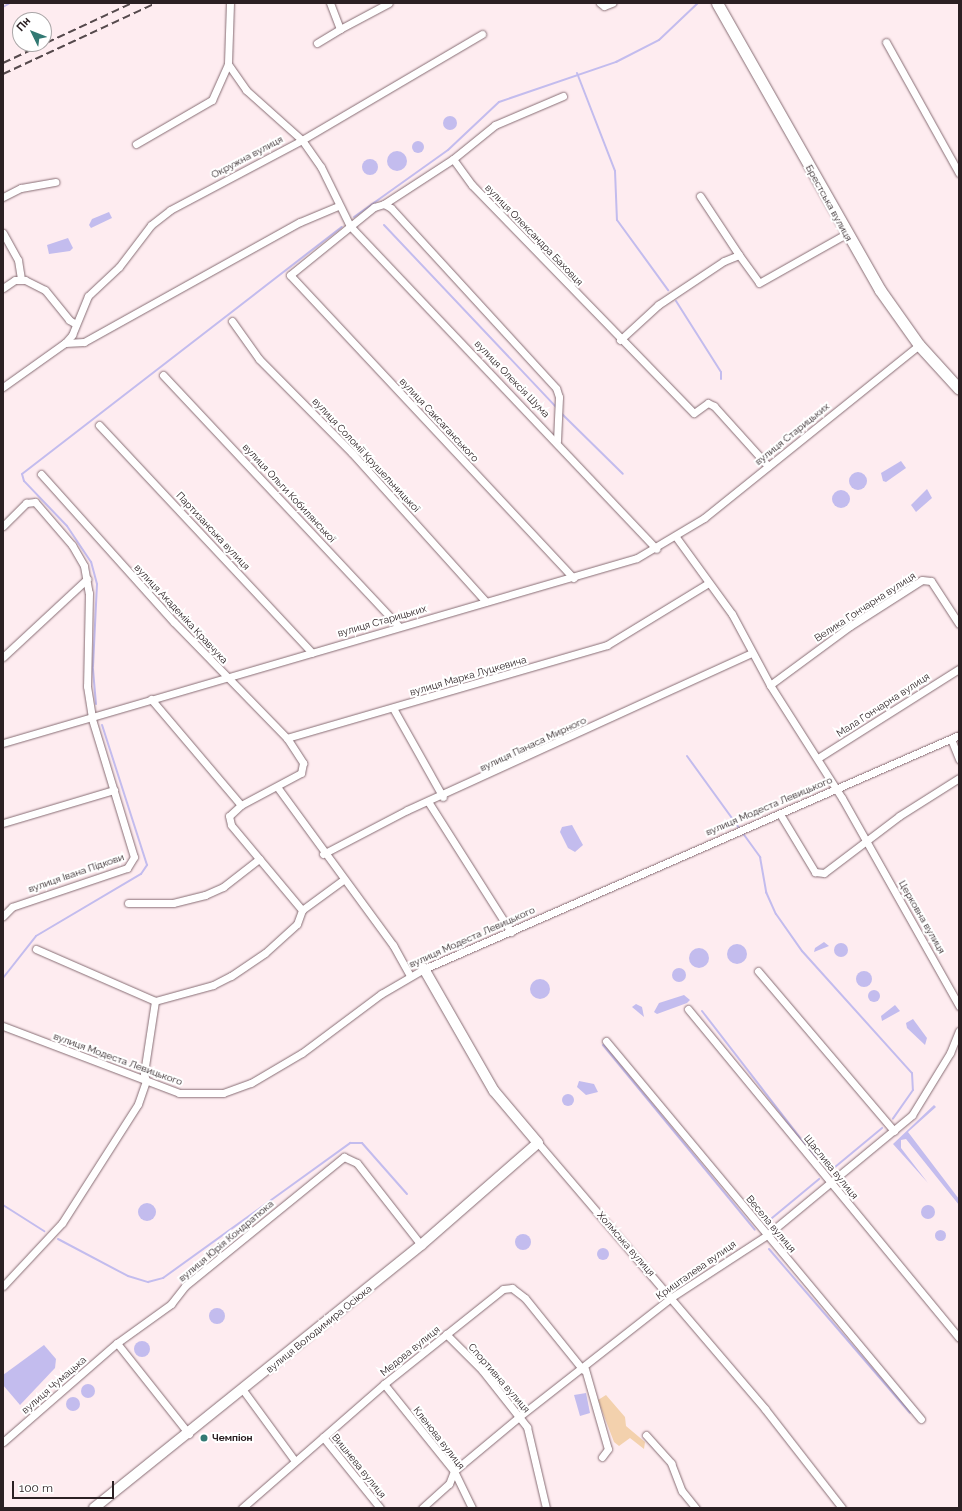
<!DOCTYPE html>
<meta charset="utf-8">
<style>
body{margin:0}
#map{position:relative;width:962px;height:1511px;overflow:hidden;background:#feecf0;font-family:Raleway,sans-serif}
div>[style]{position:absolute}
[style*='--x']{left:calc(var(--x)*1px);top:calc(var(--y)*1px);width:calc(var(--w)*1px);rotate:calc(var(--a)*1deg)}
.green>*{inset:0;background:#f3d1ad}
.water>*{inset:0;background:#c3bcee}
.round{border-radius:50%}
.stream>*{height:2px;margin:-1px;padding:0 1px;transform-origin:1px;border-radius:1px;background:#c3bcee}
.roads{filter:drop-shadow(0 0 1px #876d74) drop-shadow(0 0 1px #876d74)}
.street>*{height:7px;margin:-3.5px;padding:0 3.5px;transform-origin:3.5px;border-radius:3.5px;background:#fff}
.secondary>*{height:10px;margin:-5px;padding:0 5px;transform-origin:5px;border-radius:5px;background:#fff}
.primary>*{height:11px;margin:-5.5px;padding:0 5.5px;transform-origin:5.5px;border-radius:5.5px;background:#fff}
.rail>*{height:2px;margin-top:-1px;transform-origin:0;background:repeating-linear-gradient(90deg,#55494c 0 8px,transparent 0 12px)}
.dots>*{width:11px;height:11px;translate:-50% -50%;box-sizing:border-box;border:2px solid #fff;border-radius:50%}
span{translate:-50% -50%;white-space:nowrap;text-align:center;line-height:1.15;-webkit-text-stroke:4px #fff;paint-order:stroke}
.street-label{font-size:10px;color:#2b2023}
.poi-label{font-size:10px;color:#2b2023;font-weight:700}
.left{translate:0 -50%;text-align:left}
.frame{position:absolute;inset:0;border:4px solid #2b2023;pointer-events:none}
.north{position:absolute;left:12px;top:12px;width:40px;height:40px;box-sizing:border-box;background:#fff;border:1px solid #aaa6a7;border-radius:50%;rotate:313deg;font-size:11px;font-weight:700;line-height:16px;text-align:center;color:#2b2023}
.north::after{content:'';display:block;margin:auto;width:14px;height:18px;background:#327973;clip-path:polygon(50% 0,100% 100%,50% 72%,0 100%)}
.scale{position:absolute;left:12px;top:1481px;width:102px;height:18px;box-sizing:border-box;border:2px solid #2b2023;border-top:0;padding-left:5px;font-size:12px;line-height:14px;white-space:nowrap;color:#2b2023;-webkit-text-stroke:3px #fff;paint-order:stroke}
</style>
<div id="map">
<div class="green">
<i style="clip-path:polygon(606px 1395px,625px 1417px,626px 1426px,645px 1442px,644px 1449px,630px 1438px,619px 1446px,614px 1442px,598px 1400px)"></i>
</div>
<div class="water">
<i class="round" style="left:443px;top:116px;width:14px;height:14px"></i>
<i class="round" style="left:412px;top:141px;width:12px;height:12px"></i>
<i class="round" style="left:387px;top:151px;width:20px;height:20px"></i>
<i class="round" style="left:362px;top:159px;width:16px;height:16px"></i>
<i style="clip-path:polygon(109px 212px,112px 218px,91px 228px,89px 225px,92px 219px)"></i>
<i style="clip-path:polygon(68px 238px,73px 248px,70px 251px,49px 254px,47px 245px)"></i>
<i style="clip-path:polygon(901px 461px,906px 468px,886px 482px,883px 481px,881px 473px)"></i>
<i class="round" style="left:849px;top:472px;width:18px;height:18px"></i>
<i style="clip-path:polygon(927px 489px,932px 498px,916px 512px,911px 505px)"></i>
<i class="round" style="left:832px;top:490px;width:18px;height:18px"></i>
<i style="clip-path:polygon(572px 825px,583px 845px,575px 852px,568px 848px,560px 832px,562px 827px)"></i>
<i style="clip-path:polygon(824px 942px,829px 946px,814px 952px,815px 948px)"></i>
<i class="round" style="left:834px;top:943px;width:14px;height:14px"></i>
<i class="round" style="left:727px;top:944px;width:20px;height:20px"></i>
<i class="round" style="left:689px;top:948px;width:20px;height:20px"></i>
<i class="round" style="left:672px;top:968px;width:14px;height:14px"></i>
<i class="round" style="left:856px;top:971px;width:16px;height:16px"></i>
<i class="round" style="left:530px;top:979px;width:20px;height:20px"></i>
<i class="round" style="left:868px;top:990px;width:12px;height:12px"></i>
<i style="clip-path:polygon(684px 995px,690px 1000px,687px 1003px,657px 1014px,654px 1012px,659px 1003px)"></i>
<i style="clip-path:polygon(636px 1004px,642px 1007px,644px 1017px,632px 1007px)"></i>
<i style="clip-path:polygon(895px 1005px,900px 1011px,882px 1021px,881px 1016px)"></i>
<i style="clip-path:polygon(913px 1019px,927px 1038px,925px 1045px,907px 1028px,906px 1023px)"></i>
<i style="clip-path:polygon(579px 1081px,594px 1084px,598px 1092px,586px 1095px,577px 1087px)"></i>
<i class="round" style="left:562px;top:1094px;width:12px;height:12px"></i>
<i style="clip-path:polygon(934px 1105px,936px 1107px,908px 1132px,959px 1199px,959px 1205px,906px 1139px,901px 1140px,901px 1148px,928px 1183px,893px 1144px)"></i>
<i class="round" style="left:138px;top:1203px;width:18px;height:18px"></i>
<i class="round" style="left:921px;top:1205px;width:14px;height:14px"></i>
<i class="round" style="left:934.5px;top:1229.5px;width:11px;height:11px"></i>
<i class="round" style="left:515px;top:1234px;width:16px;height:16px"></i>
<i class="round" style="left:597px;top:1248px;width:12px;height:12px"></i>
<i class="round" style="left:209px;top:1308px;width:16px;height:16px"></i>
<i class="round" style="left:134px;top:1341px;width:16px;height:16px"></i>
<i style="clip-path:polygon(44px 1345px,56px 1359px,55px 1368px,20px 1405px,3px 1385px,3px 1375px)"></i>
<i class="round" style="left:81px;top:1384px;width:14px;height:14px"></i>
<i style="clip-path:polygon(586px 1393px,590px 1413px,580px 1416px,574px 1395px)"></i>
<i class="round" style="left:66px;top:1397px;width:14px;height:14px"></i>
</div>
<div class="stream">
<i style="--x:3;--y:7;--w:8;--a:-30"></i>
<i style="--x:577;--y:73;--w:105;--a:68.8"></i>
<i style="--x:615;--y:171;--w:49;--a:87.7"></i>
<i style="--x:617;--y:220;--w:87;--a:53.9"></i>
<i style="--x:354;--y:217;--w:115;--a:-35.5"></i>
<i style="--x:448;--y:150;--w:70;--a:-43.3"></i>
<i style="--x:499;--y:102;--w:124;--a:-18.9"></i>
<i style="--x:616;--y:62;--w:48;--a:-27.1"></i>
<i style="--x:659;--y:40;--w:54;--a:-43.5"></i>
<i style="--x:384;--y:225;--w:252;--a:46.6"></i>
<i style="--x:676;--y:301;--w:84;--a:57.6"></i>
<i style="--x:721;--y:372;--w:7;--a:90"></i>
<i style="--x:560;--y:412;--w:88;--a:44.5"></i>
<i style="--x:96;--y:704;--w:38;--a:-95"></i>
<i style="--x:93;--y:666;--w:82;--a:-87.2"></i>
<i style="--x:97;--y:584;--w:23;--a:-105"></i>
<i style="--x:91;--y:562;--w:43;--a:-123.7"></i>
<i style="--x:67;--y:526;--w:62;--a:-133.7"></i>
<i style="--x:24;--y:481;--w:7;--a:-106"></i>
<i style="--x:22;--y:474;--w:404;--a:-37.7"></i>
<i style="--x:687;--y:756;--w:125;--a:54.1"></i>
<i style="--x:760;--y:857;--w:36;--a:80"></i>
<i style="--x:766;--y:892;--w:24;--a:66"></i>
<i style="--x:776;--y:914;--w:45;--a:54.9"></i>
<i style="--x:802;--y:951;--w:164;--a:48"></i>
<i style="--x:912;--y:1073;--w:17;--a:87"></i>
<i style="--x:913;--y:1090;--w:35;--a:125"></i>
<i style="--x:3;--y:978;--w:53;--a:-51.8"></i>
<i style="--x:36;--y:936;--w:122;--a:-30.6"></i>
<i style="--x:141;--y:874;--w:11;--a:-56"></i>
<i style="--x:147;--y:865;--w:147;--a:-107.8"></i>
<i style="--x:702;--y:1011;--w:185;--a:52.3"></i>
<i style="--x:603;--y:1045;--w:239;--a:50.6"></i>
<i style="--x:829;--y:1172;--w:69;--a:-39.7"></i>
<i style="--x:3;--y:1205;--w:49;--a:32.4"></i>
<i style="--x:766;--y:1223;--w:69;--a:-39.7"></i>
<i style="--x:58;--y:1239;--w:79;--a:27.9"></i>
<i style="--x:128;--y:1276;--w:21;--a:17"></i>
<i style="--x:148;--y:1282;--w:16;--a:-15"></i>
<i style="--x:163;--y:1278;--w:231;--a:-35.8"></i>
<i style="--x:350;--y:1143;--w:12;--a:0"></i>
<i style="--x:362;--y:1143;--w:68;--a:48.6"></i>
<i style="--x:769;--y:1249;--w:216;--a:49.3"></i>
</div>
<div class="roads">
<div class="street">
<i style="--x:230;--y:3;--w:61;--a:91.9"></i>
<i style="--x:228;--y:64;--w:32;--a:55"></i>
<i style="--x:246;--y:90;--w:75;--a:41.8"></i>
<i style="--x:302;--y:140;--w:33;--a:55"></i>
<i style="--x:321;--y:167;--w:66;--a:63.8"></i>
<i style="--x:350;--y:226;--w:445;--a:46.5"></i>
<i style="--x:600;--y:3;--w:5;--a:37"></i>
<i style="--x:604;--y:6;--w:9;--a:-21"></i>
<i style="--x:340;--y:29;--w:55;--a:-28"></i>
<i style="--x:886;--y:42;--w:150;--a:60.9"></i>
<i style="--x:317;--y:43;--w:27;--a:-31"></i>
<i style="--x:340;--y:29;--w:28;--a:-111"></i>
<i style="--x:563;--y:96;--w:74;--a:156.9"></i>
<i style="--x:495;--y:125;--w:54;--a:141"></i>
<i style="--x:453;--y:159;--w:32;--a:54"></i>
<i style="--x:472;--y:185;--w:318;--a:45.8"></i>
<i style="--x:694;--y:413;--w:17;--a:-36"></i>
<i style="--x:708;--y:403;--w:7;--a:27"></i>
<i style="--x:714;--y:406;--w:81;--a:48"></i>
<i style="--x:136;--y:144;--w:88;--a:-30.1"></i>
<i style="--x:212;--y:100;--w:39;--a:-66"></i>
<i style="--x:700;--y:196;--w:71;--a:56.5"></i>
<i style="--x:3;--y:197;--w:20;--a:-27"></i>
<i style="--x:21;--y:188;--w:35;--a:-10"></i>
<i style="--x:384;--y:204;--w:82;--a:-33.1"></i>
<i style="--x:3;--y:233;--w:31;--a:61"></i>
<i style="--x:18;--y:260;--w:19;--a:81"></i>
<i style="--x:3;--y:288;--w:14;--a:-34"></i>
<i style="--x:15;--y:280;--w:10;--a:0"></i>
<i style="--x:25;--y:280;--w:22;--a:27"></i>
<i style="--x:45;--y:290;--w:38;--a:51"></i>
<i style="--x:69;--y:320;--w:8;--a:30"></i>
<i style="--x:232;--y:321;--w:47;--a:54.6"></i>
<i style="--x:259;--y:359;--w:132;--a:45.3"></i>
<i style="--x:352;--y:453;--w:200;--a:48"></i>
<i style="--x:620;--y:340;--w:52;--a:-42.6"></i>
<i style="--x:658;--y:305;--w:79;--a:-33.7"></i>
<i style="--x:724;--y:261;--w:16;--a:-22"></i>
<i style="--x:739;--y:255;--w:34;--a:54"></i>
<i style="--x:759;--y:283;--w:100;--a:-29.4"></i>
<i style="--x:65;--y:343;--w:19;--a:-3"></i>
<i style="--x:84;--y:342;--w:247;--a:-29.1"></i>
<i style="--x:300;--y:222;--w:41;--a:-22.8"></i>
<i style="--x:163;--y:375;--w:343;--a:46.8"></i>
<i style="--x:3;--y:387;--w:76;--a:-35.4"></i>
<i style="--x:65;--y:343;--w:11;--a:-49"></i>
<i style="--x:72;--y:335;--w:42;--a:-67.7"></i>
<i style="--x:88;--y:296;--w:42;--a:-43.1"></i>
<i style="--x:119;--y:267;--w:53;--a:-52.7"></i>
<i style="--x:151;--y:225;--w:24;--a:-38"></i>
<i style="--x:170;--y:210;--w:149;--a:-27.9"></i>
<i style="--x:302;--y:140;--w:209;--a:-30.5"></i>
<i style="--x:99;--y:425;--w:312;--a:46.9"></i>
<i style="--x:557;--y:441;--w:44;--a:-87.4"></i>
<i style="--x:559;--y:397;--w:9;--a:-108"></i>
<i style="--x:556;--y:388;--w:244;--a:-132.5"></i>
<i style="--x:391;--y:208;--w:8;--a:-150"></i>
<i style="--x:384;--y:204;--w:10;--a:163"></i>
<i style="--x:374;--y:207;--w:108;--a:141"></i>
<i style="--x:290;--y:275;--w:415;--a:46.9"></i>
<i style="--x:41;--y:474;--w:199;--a:48.1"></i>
<i style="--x:174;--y:622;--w:162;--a:45.8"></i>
<i style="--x:287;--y:738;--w:30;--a:57"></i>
<i style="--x:303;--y:763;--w:10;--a:101"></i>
<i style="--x:301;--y:773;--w:68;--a:151.9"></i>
<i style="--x:241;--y:805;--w:16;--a:137"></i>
<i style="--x:229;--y:816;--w:9;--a:77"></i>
<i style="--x:231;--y:825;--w:111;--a:50.1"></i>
<i style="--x:3;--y:526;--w:33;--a:-45"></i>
<i style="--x:26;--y:503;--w:9;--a:-6"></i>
<i style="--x:35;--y:502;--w:57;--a:49.3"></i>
<i style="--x:72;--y:545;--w:24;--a:60"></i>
<i style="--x:84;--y:566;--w:27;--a:80"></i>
<i style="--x:89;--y:593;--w:93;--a:91.2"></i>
<i style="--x:87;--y:686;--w:33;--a:81"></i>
<i style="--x:92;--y:719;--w:144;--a:73.1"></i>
<i style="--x:134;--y:857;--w:13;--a:122"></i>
<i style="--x:127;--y:868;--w:121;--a:161.3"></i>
<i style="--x:12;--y:907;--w:13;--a:135"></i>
<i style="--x:676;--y:537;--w:95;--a:54"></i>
<i style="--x:732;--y:614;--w:81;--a:61.8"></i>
<i style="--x:770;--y:685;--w:134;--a:57.5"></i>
<i style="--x:842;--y:798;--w:239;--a:60.6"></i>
<i style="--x:3;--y:657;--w:115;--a:-42.9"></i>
<i style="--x:770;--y:685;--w:99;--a:-36.4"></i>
<i style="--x:850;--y:626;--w:85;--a:-32.6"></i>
<i style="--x:922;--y:580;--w:9;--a:6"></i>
<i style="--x:931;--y:581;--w:51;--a:56.9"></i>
<i style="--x:151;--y:699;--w:139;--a:49.7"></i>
<i style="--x:393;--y:708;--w:102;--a:60.7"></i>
<i style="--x:287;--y:738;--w:333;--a:-16.2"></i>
<i style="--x:607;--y:645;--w:117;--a:-31.4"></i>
<i style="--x:951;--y:739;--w:22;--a:68"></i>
<i style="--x:3;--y:743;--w:660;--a:-16.27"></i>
<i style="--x:637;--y:558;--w:78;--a:-30.8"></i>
<i style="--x:704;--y:518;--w:276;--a:-38.8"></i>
<i style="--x:818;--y:758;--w:167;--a:-32.3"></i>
<i style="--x:278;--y:788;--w:195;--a:53.8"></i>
<i style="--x:393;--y:945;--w:35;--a:61"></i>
<i style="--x:429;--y:803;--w:153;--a:57.6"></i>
<i style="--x:780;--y:814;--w:68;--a:58.9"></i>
<i style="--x:815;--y:872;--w:9;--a:6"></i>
<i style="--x:824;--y:873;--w:94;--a:-37.2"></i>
<i style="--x:899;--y:816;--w:71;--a:-32.3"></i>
<i style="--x:3;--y:823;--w:116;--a:-16.6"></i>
<i style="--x:323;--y:854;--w:95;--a:-27.6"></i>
<i style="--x:407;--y:810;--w:379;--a:-24.5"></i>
<i style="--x:128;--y:903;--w:45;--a:0"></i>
<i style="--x:173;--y:903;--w:33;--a:-14"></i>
<i style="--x:205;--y:895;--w:20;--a:-24"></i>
<i style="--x:223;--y:887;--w:46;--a:-37.9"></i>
<i style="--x:302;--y:910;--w:51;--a:-36.2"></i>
<i style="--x:36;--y:949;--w:130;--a:23.6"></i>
<i style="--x:155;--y:1001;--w:60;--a:-15.4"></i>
<i style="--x:213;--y:985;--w:20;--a:-27"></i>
<i style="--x:231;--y:976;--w:41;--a:-34.1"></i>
<i style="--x:265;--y:953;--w:43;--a:-42.2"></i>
<i style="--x:297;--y:924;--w:15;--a:-70"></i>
<i style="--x:758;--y:971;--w:210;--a:49.6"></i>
<i style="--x:688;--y:1009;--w:426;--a:50.5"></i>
<i style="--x:3;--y:1026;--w:188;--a:20.8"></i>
<i style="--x:179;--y:1093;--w:44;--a:0"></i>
<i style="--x:223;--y:1093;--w:30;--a:-20"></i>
<i style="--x:251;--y:1083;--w:59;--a:-30.5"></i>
<i style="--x:302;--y:1053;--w:99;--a:-36.8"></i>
<i style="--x:381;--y:994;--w:50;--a:-30.2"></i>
<i style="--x:424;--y:969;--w:584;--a:-23.62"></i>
<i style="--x:606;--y:1041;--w:492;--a:50.2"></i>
<i style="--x:538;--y:1143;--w:350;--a:49.5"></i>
<i style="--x:765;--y:1409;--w:125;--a:52.1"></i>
<i style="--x:3;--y:1286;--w:86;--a:-46.9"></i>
<i style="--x:62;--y:1223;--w:141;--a:-57.4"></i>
<i style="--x:138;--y:1104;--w:24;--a:-71"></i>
<i style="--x:146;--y:1081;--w:8;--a:-104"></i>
<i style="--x:144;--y:1073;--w:73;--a:-81.3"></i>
<i style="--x:446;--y:1334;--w:51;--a:45"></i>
<i style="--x:482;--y:1370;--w:73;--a:51.7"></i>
<i style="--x:527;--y:1427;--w:83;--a:76.8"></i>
<i style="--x:585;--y:1369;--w:83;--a:74"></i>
<i style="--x:608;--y:1449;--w:10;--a:127"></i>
<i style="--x:384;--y:1384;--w:112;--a:51.2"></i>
<i style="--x:454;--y:1471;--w:41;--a:64.1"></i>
<i style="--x:243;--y:1390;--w:88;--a:53.8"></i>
<i style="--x:189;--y:1434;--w:116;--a:-128.4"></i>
<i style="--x:117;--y:1343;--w:67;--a:-35.8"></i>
<i style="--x:171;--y:1304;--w:23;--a:-52"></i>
<i style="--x:185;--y:1286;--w:205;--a:-39.1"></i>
<i style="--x:344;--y:1157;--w:14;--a:25"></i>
<i style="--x:357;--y:1163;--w:104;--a:52"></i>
<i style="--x:646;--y:1435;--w:38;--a:48"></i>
<i style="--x:671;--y:1463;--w:30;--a:69"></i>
<i style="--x:682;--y:1491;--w:22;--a:51"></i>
<i style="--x:323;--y:1437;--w:91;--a:51.2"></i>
<i style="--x:3;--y:1442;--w:151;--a:-41"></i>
<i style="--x:242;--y:1508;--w:189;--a:-41.1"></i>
<i style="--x:384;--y:1384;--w:152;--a:-38.6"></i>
<i style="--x:503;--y:1289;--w:9;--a:-6"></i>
<i style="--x:512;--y:1288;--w:16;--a:38"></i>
<i style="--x:525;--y:1298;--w:92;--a:51.1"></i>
<i style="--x:422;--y:1508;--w:36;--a:-42"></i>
<i style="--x:449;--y:1484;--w:14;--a:-69"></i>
<i style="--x:454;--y:1471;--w:86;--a:-39.8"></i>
<i style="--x:520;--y:1416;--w:193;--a:-38.1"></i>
<i style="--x:672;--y:1297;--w:113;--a:-33.1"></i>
<i style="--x:767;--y:1235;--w:188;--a:-39.6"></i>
<i style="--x:912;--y:1115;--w:73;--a:-58.5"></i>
<i style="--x:950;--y:1053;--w:24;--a:-68"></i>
</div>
<div class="secondary">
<i style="--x:94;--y:1508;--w:420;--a:-38.8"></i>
<i style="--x:421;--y:1245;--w:155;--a:-41.1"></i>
<i style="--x:538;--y:1143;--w:68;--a:-130.2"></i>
<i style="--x:494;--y:1091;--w:141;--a:-119.8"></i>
</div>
<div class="primary">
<i style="--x:717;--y:3;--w:330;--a:60.4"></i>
<i style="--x:880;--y:290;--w:67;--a:54.7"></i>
<i style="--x:919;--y:345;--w:59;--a:47.7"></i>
</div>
</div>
<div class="rail">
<i style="--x:3;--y:63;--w:142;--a:-24.9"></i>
<i style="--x:3;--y:74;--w:169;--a:-24.9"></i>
</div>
<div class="dots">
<i style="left:204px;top:1438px;background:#327973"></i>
</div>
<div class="street-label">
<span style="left:247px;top:157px;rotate:-28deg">Окружна вулиця</span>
<span style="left:829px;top:203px;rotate:61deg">Брестська вулиця</span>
<span style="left:534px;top:235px;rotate:46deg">вулиця Олександра Баховця</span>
<span style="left:512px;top:379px;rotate:46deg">вулиця Олексія Шума</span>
<span style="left:439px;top:420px;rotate:47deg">вулиця Саксаганського</span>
<span style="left:792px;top:434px;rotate:-39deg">вулиця Старицьких</span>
<span style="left:366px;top:455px;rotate:47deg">вулиця Соломії Крушельницької</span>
<span style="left:289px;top:493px;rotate:47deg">вулиця Ольги Кобилянської</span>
<span style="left:213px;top:531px;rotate:47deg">Партизанська вулиця</span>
<span style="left:865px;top:607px;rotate:-33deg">Велика Гончарна вулиця</span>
<span style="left:181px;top:614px;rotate:47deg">вулиця Академіка Кравчука</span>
<span style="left:382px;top:621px;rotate:-16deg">вулиця Старицьких</span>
<span style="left:468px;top:676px;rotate:-16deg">вулиця Марка Луцкевича</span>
<span style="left:883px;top:705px;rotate:-33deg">Мала Гончарна вулиця</span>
<span style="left:533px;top:744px;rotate:-25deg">вулиця Панаса Мирного</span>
<span style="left:769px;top:806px;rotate:-23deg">вулиця Модеста Левицького</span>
<span style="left:76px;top:873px;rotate:-19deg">вулиця Івана Підкови</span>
<span style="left:922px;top:917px;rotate:60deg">Церковна вулиця</span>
<span style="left:472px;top:937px;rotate:-24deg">вулиця Модеста Левицького</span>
<span style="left:118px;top:1059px;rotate:20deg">вулиця Модеста Левицького</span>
<span style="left:831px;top:1167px;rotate:51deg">Щаслива вулиця</span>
<span style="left:771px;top:1224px;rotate:50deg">Весела вулиця</span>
<span style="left:226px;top:1241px;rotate:-40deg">вулиця Юрія Кондратюка</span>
<span style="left:626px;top:1244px;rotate:49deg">Холмська вулиця</span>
<span style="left:696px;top:1270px;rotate:-35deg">Кришталева вулиця</span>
<span style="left:319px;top:1329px;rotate:-39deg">вулиця Володимира Осіюка</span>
<span style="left:410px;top:1351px;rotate:-39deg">Медова вулиця</span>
<span style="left:499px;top:1378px;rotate:49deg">Спортивна вулиця</span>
<span style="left:54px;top:1385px;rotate:-41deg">вулиця Чумацька</span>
<span style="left:439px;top:1438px;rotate:52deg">Кленова вулиця</span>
<span style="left:359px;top:1466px;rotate:51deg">Вишнева вулиця</span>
</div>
<div class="poi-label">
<span class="left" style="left:212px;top:1438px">Чемпіон</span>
</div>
<div class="frame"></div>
<div class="north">Пн</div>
<div class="scale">100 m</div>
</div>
